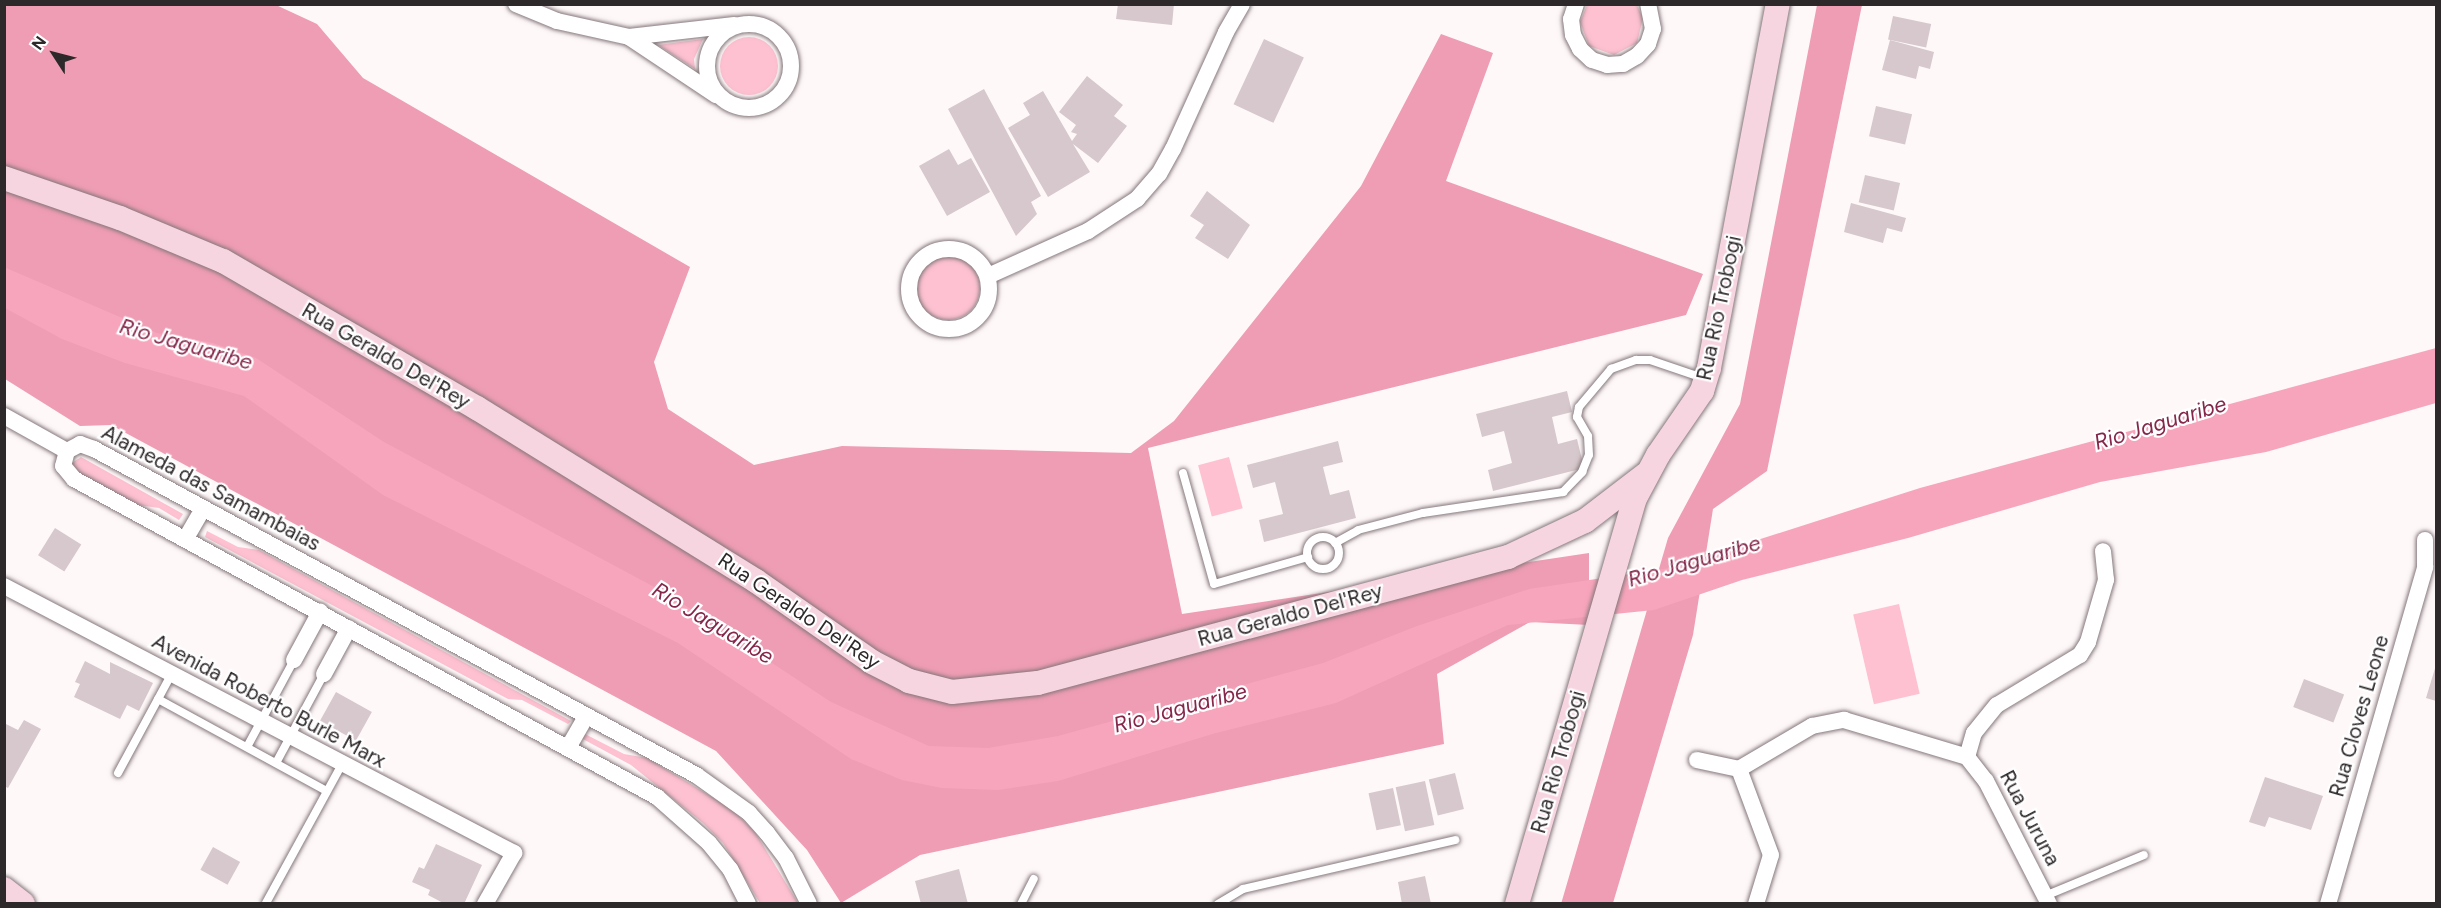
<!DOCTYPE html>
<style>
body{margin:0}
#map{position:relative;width:2441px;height:908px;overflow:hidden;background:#fef8f9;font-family:Figtree,sans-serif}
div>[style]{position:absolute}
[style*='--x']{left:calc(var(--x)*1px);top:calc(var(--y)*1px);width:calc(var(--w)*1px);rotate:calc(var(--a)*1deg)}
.green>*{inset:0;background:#fdc1d1;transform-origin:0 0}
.round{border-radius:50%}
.forest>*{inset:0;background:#ee9db4}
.water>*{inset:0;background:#f7a5bc}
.building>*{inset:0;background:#d6c8cc;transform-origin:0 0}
.roads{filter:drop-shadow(0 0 2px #84777a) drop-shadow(0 0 2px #84777a)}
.lane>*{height:8px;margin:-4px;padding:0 4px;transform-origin:4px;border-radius:4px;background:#fff}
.lane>.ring{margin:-4px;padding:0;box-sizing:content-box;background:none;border:8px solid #fff;border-radius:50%}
.street>*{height:16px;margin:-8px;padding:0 8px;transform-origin:8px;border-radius:8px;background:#fff}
.street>.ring{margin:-8px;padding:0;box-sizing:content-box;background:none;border:16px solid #fff;border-radius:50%}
.secondary>*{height:24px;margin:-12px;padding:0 12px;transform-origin:12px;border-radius:12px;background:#f7d5e0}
span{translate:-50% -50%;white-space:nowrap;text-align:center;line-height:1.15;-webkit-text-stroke:4.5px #fff;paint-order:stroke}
.street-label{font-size:21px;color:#2d2829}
.water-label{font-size:22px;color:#84274a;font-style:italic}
.frame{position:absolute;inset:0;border:6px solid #2d2829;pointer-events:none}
.north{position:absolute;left:24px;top:24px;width:60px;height:60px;-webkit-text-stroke:4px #fff;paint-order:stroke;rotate:306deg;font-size:16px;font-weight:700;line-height:24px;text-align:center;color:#2d2829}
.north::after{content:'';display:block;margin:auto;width:21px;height:27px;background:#2d2829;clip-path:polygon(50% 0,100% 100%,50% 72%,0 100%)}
</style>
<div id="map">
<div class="green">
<i style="clip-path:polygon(1587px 5px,1637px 5px,1643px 18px,1637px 43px,1614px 55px,1589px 46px,1580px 22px)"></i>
<i class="round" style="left:720px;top:37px;width:58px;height:58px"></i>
<i style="clip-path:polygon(703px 39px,694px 59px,695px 69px,658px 45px)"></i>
<i class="round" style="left:916px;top:256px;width:64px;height:64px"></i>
<i style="clip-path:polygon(81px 457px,183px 514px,179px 520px,159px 508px,131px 504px,72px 469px,72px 463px)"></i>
<i style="left:1229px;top:457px;width:53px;height:32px;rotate:75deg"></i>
<i style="clip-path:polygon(207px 531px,238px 547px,259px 550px,571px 721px,568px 724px,522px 700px,508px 699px,205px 537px)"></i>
<i style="left:1899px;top:604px;width:92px;height:47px;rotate:77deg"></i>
<i style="clip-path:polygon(585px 734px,624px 754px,647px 758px,732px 809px,755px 832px,798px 903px,760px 903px,723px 843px,703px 823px,631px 765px,581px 738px)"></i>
</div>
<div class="forest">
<i style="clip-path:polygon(4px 5px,276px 5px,317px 24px,363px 78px,690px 267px,654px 362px,668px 409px,754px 465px,842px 446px,1131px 453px,1174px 421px,1361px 186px,1441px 34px,1493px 53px,1446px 181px,1703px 274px,1686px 315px,1148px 448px,1182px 614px,1589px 553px,1589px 625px,1530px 622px,1437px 674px,1444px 744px,920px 855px,841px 903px,807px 850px,716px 751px,111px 425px,80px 426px,5px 379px)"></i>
<i style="clip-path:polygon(1817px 5px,1862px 5px,1767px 471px,1713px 509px,1693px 635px,1613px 903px,1561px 904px,1668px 538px,1740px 404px)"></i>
</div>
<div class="water">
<i style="clip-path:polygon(4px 267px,157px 333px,213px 343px,256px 358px,384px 442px,671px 596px,831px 702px,929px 746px,988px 748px,1058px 736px,1323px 663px,1417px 626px,1529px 589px,1670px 568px,1920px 488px,2436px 348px,2436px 403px,2266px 452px,2100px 482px,1908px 538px,1742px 580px,1654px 610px,1508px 625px,1336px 703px,1216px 733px,1058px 781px,998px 790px,942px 788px,902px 780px,851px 759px,678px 643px,383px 495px,244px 396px,125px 363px,62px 339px,5px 308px)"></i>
</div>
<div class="building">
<i style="clip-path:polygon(1118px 4px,1174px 4px,1172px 25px,1116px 19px)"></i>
<i style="left:1893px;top:16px;width:39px;height:24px;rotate:12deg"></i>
<i style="left:1264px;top:39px;width:44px;height:72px;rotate:25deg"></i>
<i style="clip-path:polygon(1890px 40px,1934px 52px,1930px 69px,1919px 66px,1916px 79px,1882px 70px)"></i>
<i style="clip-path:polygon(1087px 76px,1123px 105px,1114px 116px,1127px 126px,1098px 163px,1073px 144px,1090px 172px,1048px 197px,1008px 128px,1030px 115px,1023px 103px,1043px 91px,1072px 141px,1077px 134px,1071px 132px,1076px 125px,1059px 112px)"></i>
<i style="clip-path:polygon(984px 89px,1041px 196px,1031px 202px,1037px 214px,1016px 236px,948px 109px)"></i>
<i style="left:1876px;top:106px;width:37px;height:31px;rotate:13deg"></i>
<i style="clip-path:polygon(949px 149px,958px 165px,971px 158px,990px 192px,947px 216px,919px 166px)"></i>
<i style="left:1865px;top:175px;width:36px;height:28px;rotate:13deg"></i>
<i style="clip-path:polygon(1207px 191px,1250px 225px,1228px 259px,1195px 238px,1204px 225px,1190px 216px)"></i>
<i style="clip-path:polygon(1851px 203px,1906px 218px,1902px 232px,1887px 228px,1883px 243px,1844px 232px)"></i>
<i style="clip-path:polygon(1567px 391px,1572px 412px,1552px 417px,1558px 444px,1577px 439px,1584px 468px,1493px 491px,1488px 470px,1512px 463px,1504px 431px,1482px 437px,1476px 414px)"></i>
<i style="clip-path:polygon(1338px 441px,1343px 462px,1323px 467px,1330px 495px,1349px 490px,1356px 518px,1264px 542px,1259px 520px,1283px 514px,1275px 482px,1253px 488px,1247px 465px)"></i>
<i style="left:55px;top:528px;width:31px;height:32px;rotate:32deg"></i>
<i style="clip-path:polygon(85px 661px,110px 674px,110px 662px,153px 683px,139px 711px,127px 705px,120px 719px,74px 697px,80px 684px,75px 682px)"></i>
<i style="clip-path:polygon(2436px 665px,2436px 701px,2426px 698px)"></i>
<i style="left:2304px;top:679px;width:43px;height:30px;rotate:21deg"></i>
<i style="left:336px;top:692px;width:41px;height:33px;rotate:29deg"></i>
<i style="clip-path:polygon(24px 720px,41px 729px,8px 788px,4px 786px,4px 723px,18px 730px)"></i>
<i style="left:1455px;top:773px;width:37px;height:27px;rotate:76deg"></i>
<i style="clip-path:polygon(2265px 777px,2323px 796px,2311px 830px,2269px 817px,2265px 827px,2249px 822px)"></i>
<i style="left:1425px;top:781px;width:45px;height:30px;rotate:78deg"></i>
<i style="left:1393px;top:788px;width:38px;height:25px;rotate:78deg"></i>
<i style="clip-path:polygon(436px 844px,482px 865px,464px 904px,445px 904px,428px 895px,430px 890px,412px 882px,419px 867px,424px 869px)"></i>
<i style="left:213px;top:847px;width:31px;height:26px;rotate:29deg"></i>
<i style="clip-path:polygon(959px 869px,968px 904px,921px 904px,915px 881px)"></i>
<i style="clip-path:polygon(1425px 876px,1431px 904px,1402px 904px,1398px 882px)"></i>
</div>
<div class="roads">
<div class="lane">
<i style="--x:1183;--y:473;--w:115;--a:74.4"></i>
<i style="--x:1214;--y:584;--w:98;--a:-16"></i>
<i class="ring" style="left:1307px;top:537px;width:24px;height:24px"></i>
<i style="--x:1335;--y:543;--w:26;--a:-29"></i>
<i style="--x:1358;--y:530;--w:67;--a:-14.7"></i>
<i style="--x:1423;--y:513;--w:142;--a:-8.5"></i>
<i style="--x:1563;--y:492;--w:28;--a:-46"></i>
<i style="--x:1582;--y:472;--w:18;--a:-68"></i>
<i style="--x:1589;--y:455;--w:19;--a:-93"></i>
<i style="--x:1588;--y:436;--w:22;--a:-120"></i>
<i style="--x:1577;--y:417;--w:10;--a:-79"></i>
<i style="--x:1579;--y:407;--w:50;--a:-49.9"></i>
<i style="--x:1611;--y:369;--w:27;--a:-20"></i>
<i style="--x:1636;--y:360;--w:14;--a:0"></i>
<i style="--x:1650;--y:360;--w:56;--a:18.8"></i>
<i style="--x:158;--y:699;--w:192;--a:28.6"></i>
<i style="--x:247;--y:747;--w:99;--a:-61.6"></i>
<i style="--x:276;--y:763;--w:101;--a:-61.7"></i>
<i style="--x:118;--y:773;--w:111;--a:-61.6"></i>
<i style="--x:2045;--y:896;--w:107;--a:-22.5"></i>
<i style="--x:266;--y:903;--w:156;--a:-61.3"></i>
<i style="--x:1021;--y:904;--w:28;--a:-63"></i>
<i style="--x:1218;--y:904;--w:29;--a:-31"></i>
<i style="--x:1243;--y:889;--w:218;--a:-13"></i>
</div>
<div class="street">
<i style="--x:516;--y:4;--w:44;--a:22.5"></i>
<i style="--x:557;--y:21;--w:74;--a:12.5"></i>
<i style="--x:629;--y:37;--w:106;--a:-6.5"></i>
<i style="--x:1576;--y:4;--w:16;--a:108"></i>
<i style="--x:1571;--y:19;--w:16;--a:83"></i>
<i style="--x:1573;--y:35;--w:16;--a:63"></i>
<i style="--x:1580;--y:49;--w:16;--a:43"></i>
<i style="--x:1592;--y:60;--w:16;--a:18"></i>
<i style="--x:1607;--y:65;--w:16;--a:-4"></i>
<i style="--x:1623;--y:64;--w:16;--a:-30"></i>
<i style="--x:1637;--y:56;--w:16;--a:-47"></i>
<i style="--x:1648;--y:44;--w:16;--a:-72"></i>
<i style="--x:1653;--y:29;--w:25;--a:-101"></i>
<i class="ring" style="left:707px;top:24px;width:68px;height:68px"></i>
<i style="--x:629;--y:37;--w:105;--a:33.7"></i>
<i class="ring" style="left:909px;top:249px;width:64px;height:64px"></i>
<i style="--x:988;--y:276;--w:110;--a:-24.2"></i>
<i style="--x:1088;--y:231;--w:59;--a:-33.1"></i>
<i style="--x:1137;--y:199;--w:33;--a:-49"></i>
<i style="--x:1159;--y:174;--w:29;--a:-61"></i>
<i style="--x:1173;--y:149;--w:128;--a:-65.6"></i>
<i style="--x:1226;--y:32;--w:32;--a:-60"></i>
<i style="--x:4;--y:416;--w:72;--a:29.1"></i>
<i style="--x:186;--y:538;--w:34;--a:-60"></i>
<i style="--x:4;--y:586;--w:576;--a:27.63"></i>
<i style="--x:514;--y:853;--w:59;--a:119.6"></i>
<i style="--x:294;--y:660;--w:55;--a:-61.6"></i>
<i style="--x:324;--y:674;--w:52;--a:-61.5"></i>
<i style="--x:569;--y:746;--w:34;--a:-60"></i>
<i style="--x:1967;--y:757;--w:25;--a:-74"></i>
<i style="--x:1974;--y:733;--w:36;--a:-51"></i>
<i style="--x:1997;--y:705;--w:97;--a:-31.1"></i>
<i style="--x:2080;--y:655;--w:15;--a:-58"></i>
<i style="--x:2088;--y:642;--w:65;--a:-73.8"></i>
<i style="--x:2106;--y:580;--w:29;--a:-96"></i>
<i style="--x:1697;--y:760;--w:43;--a:12.1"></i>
<i style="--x:748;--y:904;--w:39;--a:-117"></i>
<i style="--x:730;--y:869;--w:33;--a:-129"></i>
<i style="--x:709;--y:843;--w:69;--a:-138.5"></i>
<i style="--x:657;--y:797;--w:664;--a:-151.39"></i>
<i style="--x:74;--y:479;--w:17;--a:-130"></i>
<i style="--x:63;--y:466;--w:16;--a:-75"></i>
<i style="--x:67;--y:451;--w:15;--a:-28"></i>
<i style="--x:80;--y:444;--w:15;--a:20"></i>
<i style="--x:94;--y:449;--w:685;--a:28.44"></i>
<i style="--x:696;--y:775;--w:65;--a:35.6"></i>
<i style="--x:749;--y:813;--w:27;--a:48"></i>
<i style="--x:767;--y:833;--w:31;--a:53"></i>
<i style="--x:786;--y:858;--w:51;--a:63.4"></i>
<i style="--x:1756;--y:904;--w:51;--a:-73"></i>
<i style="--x:1771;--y:855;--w:92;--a:-110.4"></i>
<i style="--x:1739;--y:769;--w:85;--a:-30.5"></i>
<i style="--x:1812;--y:726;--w:33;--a:-11"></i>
<i style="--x:1844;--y:720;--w:128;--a:16.7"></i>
<i style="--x:1967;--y:757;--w:31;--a:52"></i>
<i style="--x:1986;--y:781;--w:138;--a:62.9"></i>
<i style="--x:2328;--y:904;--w:351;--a:-73.9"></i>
<i style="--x:2425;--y:567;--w:27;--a:-90"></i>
</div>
<div class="secondary">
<i style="--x:4;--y:178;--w:123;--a:19"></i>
<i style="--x:120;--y:218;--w:112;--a:22.7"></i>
<i style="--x:223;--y:261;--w:293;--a:30.1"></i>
<i style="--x:477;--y:408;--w:328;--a:31.8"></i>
<i style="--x:756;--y:581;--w:141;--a:34.9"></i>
<i style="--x:872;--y:662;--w:42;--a:27.2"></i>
<i style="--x:909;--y:681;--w:44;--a:14.3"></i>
<i style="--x:952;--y:692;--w:86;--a:-6"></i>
<i style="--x:1038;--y:683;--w:487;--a:-15"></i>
<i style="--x:1508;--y:557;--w:85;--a:-25.1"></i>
<i style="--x:1585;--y:521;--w:76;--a:-37.5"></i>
<i style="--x:4;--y:889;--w:24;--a:38"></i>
<i style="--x:1517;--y:904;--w:421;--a:-73.8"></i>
<i style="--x:1634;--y:500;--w:51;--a:-61.9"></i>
<i style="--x:1658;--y:455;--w:78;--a:-55.5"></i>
<i style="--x:1702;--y:391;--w:24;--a:-73"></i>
<i style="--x:1709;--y:368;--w:370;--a:-79.3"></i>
</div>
</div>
<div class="street-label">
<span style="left:1719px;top:308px;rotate:-78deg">Rua Rio Trobogi</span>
<span style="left:386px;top:356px;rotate:30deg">Rua Geraldo Del'Rey</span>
<span style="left:211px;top:488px;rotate:28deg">Alameda das Samambaias</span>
<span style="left:799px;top:611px;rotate:34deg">Rua Geraldo Del'Rey</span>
<span style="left:1290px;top:615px;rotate:-15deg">Rua Geraldo Del'Rey</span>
<span style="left:269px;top:701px;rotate:28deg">Avenida Roberto Burle Marx</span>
<span style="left:2359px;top:716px;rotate:-74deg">Rua Cloves Leone</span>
<span style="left:1558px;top:762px;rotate:-74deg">Rua Rio Trobogi</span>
<span style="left:2030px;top:818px;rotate:62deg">Rua Juruna</span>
</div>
<div class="water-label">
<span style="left:186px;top:344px;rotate:16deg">Rio Jaguaribe</span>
<span style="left:2160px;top:423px;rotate:-17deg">Rio Jaguaribe</span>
<span style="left:1694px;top:561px;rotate:-16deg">Rio Jaguaribe</span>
<span style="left:713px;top:623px;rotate:31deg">Rio Jaguaribe</span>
<span style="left:1180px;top:708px;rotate:-15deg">Rio Jaguaribe</span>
</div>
<div class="frame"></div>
<div class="north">N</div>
</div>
